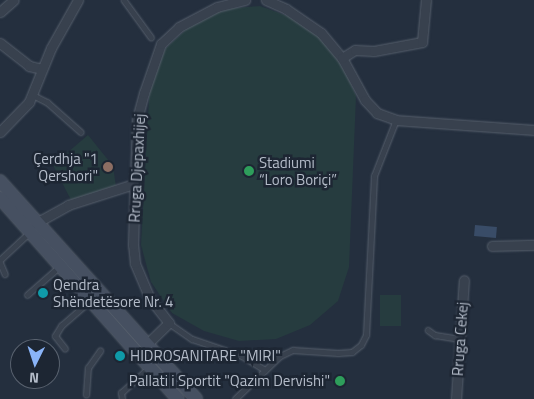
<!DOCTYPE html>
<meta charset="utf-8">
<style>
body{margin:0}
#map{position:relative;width:534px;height:399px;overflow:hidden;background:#242f3e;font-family:"Titillium Web",sans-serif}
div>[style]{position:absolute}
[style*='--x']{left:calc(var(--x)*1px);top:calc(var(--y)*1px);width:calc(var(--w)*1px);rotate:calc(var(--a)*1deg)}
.green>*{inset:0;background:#263c3f;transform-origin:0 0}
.water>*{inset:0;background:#394c67;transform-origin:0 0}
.roads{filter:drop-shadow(0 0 1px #565f6c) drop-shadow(0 0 1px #565f6c)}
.service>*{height:4.5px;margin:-2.25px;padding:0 2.25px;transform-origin:2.25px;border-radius:2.25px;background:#38414e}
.minor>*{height:9px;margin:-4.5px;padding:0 4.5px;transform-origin:4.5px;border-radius:4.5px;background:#38414e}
.secondary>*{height:12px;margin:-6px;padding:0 6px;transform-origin:6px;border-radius:6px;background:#465061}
.dots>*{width:14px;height:14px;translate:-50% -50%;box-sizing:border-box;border:2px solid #1d2633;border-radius:50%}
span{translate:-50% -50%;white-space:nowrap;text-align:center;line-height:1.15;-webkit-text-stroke:5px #1d2633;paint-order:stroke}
.poi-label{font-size:15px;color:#b4bcc9}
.right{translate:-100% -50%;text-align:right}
.left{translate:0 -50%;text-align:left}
.street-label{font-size:15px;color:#b4bcc9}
.north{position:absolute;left:10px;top:339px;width:50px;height:50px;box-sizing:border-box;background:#1d2633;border:1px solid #59626f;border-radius:50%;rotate:184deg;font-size:14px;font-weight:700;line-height:20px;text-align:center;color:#b4bcc9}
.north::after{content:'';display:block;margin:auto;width:18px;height:22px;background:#8ab4f8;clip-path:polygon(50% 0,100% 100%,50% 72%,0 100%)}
</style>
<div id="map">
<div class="green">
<i style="clip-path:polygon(260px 6px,293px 18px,321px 36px,343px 64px,356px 96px,349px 267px,338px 301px,310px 325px,276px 339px,239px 341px,204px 331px,172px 313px,151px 282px,141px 245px,150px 80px,166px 48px,192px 24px,224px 9px)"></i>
<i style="clip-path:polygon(88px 135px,113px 166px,116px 187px,72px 202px,53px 165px)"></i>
<i style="left:380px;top:295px;width:21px;height:31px"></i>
</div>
<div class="water">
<i style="left:475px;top:225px;width:22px;height:11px;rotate:5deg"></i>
</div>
<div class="roads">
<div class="service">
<i style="--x:124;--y:0;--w:46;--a:53.9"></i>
<i style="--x:33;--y:95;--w:16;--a:27"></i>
<i style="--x:47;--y:102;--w:45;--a:41.4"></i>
<i style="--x:0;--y:260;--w:38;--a:-43"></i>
<i style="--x:0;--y:262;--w:13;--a:67"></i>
<i style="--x:27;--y:295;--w:44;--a:-41.3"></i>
<i style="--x:169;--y:323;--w:28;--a:35"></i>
<i style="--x:192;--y:339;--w:53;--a:18.8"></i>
<i style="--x:242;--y:356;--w:27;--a:31"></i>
<i style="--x:428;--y:330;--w:9;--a:36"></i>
<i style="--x:435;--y:335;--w:25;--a:9"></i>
<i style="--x:65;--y:349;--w:16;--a:-128"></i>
<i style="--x:55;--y:336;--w:12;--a:-59"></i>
<i style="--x:61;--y:326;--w:38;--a:-41"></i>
<i style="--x:86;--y:395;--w:27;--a:-86"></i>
<i style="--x:88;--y:368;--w:21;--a:-55"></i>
<i style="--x:122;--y:399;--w:6;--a:-99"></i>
<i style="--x:121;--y:393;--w:38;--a:-42"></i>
<i style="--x:235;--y:399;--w:62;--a:-43.7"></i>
<i style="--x:280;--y:356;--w:14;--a:-25"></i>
<i style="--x:293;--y:350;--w:45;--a:3.8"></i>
<i style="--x:338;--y:353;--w:14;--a:-4"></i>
<i style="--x:352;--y:352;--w:11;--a:-38"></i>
<i style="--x:361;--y:345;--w:11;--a:-63"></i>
<i style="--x:366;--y:335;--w:159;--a:-87.1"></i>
<i style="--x:374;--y:176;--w:60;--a:-68.6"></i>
</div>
<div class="minor">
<i style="--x:266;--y:0;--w:22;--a:24"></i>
<i style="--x:286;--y:9;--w:42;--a:34.4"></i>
<i style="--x:321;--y:33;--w:33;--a:50"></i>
<i style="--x:342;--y:58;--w:48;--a:61.3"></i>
<i style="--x:365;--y:100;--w:18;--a:47"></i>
<i style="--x:377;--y:113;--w:20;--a:20"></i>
<i style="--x:396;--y:120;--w:138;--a:4.1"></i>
<i style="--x:0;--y:12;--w:18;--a:-41"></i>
<i style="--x:0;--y:43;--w:37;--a:38"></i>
<i style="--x:29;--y:66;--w:13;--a:13"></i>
<i style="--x:342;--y:58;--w:15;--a:-32"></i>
<i style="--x:355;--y:50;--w:19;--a:3"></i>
<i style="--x:374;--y:51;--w:49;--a:-10.6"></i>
<i style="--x:422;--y:42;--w:42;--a:-84.6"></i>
<i style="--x:0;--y:132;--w:42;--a:-46"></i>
<i style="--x:29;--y:102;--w:58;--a:-67.8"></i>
<i style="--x:51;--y:48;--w:55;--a:-60.6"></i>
<i style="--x:36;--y:223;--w:37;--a:-29"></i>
<i style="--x:68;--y:205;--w:69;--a:-17.7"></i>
<i style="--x:492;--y:246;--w:42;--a:-1.4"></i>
<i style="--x:148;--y:343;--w:29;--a:-44"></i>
<i style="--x:169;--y:323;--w:31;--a:-128"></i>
<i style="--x:150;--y:299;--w:39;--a:-113"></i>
<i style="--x:135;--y:263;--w:18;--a:-96"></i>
<i style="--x:133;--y:245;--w:126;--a:-88.2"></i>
<i style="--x:137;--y:119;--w:27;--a:-75"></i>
<i style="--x:144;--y:93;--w:52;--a:-70.9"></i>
<i style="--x:161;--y:44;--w:25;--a:-43"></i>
<i style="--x:179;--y:27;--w:43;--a:-27.8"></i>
<i style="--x:217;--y:7;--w:29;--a:-14"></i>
<i style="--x:456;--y:399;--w:119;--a:-86.2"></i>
</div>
<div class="secondary">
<i style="--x:0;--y:181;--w:293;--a:48"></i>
<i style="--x:0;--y:198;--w:268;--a:48.5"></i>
</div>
</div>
<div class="dots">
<i style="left:108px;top:167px;background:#8d6e63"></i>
<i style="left:249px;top:171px;background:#2e9e5b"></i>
<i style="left:43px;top:293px;background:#0f9aa8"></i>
<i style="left:120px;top:356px;background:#0f9aa8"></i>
<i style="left:340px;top:381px;background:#2e9e5b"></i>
</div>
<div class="poi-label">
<span class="right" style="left:98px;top:167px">Çerdhja "1<br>Qershori"</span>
<span class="left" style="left:259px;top:171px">Stadiumi<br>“Loro Boriçi”</span>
<span class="left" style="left:53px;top:293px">Qendra<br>Shëndetësore Nr. 4</span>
<span class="left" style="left:130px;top:356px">HIDROSANITARE "MIRI"</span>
<span class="right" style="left:330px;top:381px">Pallati i Sportit "Qazim Dervishi"</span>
</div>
<div class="street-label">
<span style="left:137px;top:168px;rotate:-87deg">Rruga Djepaxhijej</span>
<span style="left:460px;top:339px;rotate:-86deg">Rruga Cekej</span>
</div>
<div class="north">N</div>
</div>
